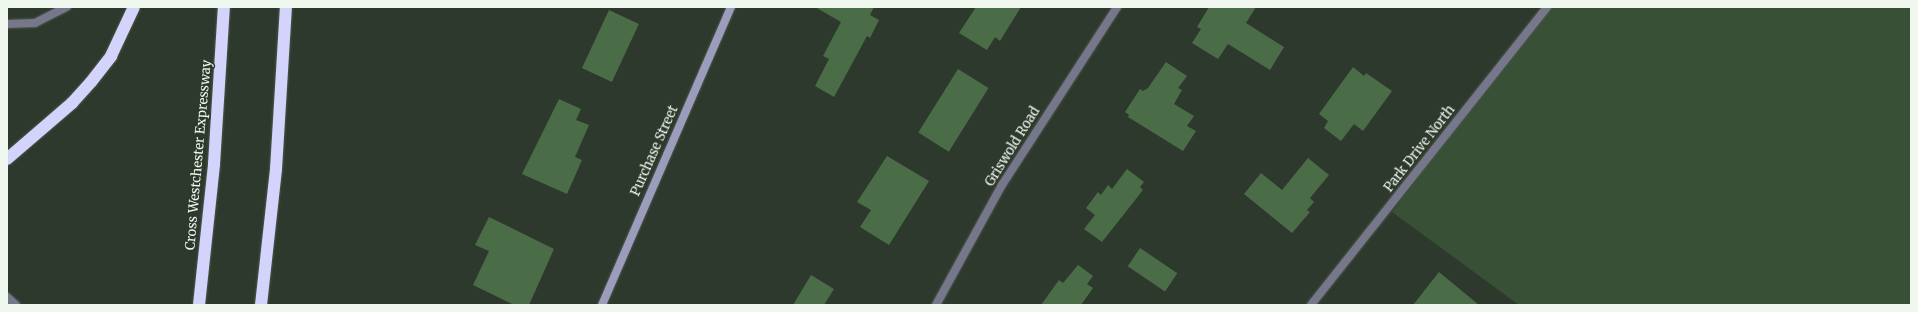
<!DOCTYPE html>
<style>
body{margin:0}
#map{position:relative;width:1918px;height:312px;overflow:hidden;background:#2e392d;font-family:Merriweather,serif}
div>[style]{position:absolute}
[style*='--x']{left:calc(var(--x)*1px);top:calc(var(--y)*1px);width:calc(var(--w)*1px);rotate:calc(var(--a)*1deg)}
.green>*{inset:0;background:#385036}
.building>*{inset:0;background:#4a6c47;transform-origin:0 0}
.roads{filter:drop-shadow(0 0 1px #4d574c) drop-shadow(0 0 1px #4d574c)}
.service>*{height:8px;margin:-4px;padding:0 4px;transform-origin:4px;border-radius:4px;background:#77778c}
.minor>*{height:8px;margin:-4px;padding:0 4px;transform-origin:4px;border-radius:4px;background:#77778c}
.tertiary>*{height:8px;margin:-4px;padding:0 4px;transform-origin:4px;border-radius:4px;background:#77778c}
.secondary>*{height:8px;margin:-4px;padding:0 4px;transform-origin:4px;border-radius:4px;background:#9c9cbd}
.motorway>*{height:12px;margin:-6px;padding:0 6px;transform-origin:6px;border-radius:6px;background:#d3d3fc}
span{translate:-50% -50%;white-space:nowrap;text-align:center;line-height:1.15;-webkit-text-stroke:3px #2e392d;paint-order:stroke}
.street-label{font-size:13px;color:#f0f7ef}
.frame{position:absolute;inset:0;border:8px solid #f0f7ef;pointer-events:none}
</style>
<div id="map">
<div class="green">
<i style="clip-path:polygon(1545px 7px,1911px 7px,1911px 305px,1519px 305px,1392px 212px)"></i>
</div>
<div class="building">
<i style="clip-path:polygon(815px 7px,874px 7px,870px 15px,879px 20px,870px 38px,867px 36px,834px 97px,815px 86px,829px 59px,823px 56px,841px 22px)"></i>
<i style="clip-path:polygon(976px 7px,1021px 7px,1000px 41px,995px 37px,987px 50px,959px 33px)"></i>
<i style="clip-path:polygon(1209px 7px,1256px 7px,1246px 23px,1284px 47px,1270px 70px,1228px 44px,1218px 59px,1192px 43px,1201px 29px,1197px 27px)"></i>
<i style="left:609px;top:10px;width:33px;height:64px;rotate:25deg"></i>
<i style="clip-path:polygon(1166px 62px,1187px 76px,1178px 88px,1182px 90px,1174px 104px,1194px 116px,1187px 126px,1196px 131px,1183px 151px,1128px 117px,1129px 115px,1125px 112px,1140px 89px,1143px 91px,1148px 88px)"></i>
<i style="clip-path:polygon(1353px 67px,1364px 76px,1366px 73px,1392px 91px,1363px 131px,1354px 124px,1341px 141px,1324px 128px,1328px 121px,1319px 114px)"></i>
<i style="left:958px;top:69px;width:36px;height:75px;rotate:32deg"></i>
<i style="clip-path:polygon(559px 99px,581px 109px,576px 120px,589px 125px,575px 157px,582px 160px,567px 194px,522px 174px)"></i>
<i style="clip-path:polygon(887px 156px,929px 181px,889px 245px,860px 227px,871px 210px,857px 202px)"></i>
<i style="clip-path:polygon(1308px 158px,1329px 175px,1310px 198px,1314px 202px,1307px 210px,1310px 212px,1292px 233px,1244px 194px,1261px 173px,1282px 190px)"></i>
<i style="clip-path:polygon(1127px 169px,1144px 182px,1140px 187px,1143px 190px,1102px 242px,1084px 229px,1095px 215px,1086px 208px,1098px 192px,1101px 195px,1108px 185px,1112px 189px)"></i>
<i style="clip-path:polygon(489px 217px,554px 249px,529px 305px,514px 305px,473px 285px,489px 251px,475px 245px)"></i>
<i style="left:1140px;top:248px;width:45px;height:22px;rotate:34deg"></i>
<i style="clip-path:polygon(1078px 265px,1093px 276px,1087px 284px,1093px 288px,1081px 305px,1041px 305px,1059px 280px,1063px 283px)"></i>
<i style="clip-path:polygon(1439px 272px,1479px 305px,1413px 305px)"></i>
<i style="clip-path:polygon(811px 275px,834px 289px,824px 305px,793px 305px)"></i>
</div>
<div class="roads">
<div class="service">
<i style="--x:7;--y:24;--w:28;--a:-2"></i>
<i style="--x:35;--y:23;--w:36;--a:-27"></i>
</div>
<div class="minor">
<i style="--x:936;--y:305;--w:137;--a:-61.2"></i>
<i style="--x:1002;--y:185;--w:212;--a:-57.1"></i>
<i style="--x:1311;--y:305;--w:380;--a:-51.6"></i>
</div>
<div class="tertiary">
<i style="--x:7;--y:297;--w:12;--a:42"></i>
</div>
<div class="secondary">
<i style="--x:602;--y:305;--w:325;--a:-66.6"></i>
</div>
<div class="motorway">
<i style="--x:7;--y:159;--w:86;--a:-40.7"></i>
<i style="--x:72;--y:103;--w:28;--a:-48"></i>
<i style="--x:91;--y:82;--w:33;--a:-52"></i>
<i style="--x:111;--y:56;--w:54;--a:-64.9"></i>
<i style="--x:199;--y:305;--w:142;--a:-83.9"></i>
<i style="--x:214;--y:164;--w:157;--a:-86.4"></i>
<i style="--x:261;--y:305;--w:137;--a:-83.7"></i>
<i style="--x:276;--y:169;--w:162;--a:-86.5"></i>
</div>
</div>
<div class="street-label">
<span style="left:1013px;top:147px;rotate:-58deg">Griswold Road</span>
<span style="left:1420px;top:149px;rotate:-52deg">Park Drive North</span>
<span style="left:655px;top:151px;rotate:-66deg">Purchase Street</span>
<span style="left:199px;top:155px;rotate:-85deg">Cross Westchester Expressway</span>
</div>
<div class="frame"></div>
</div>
